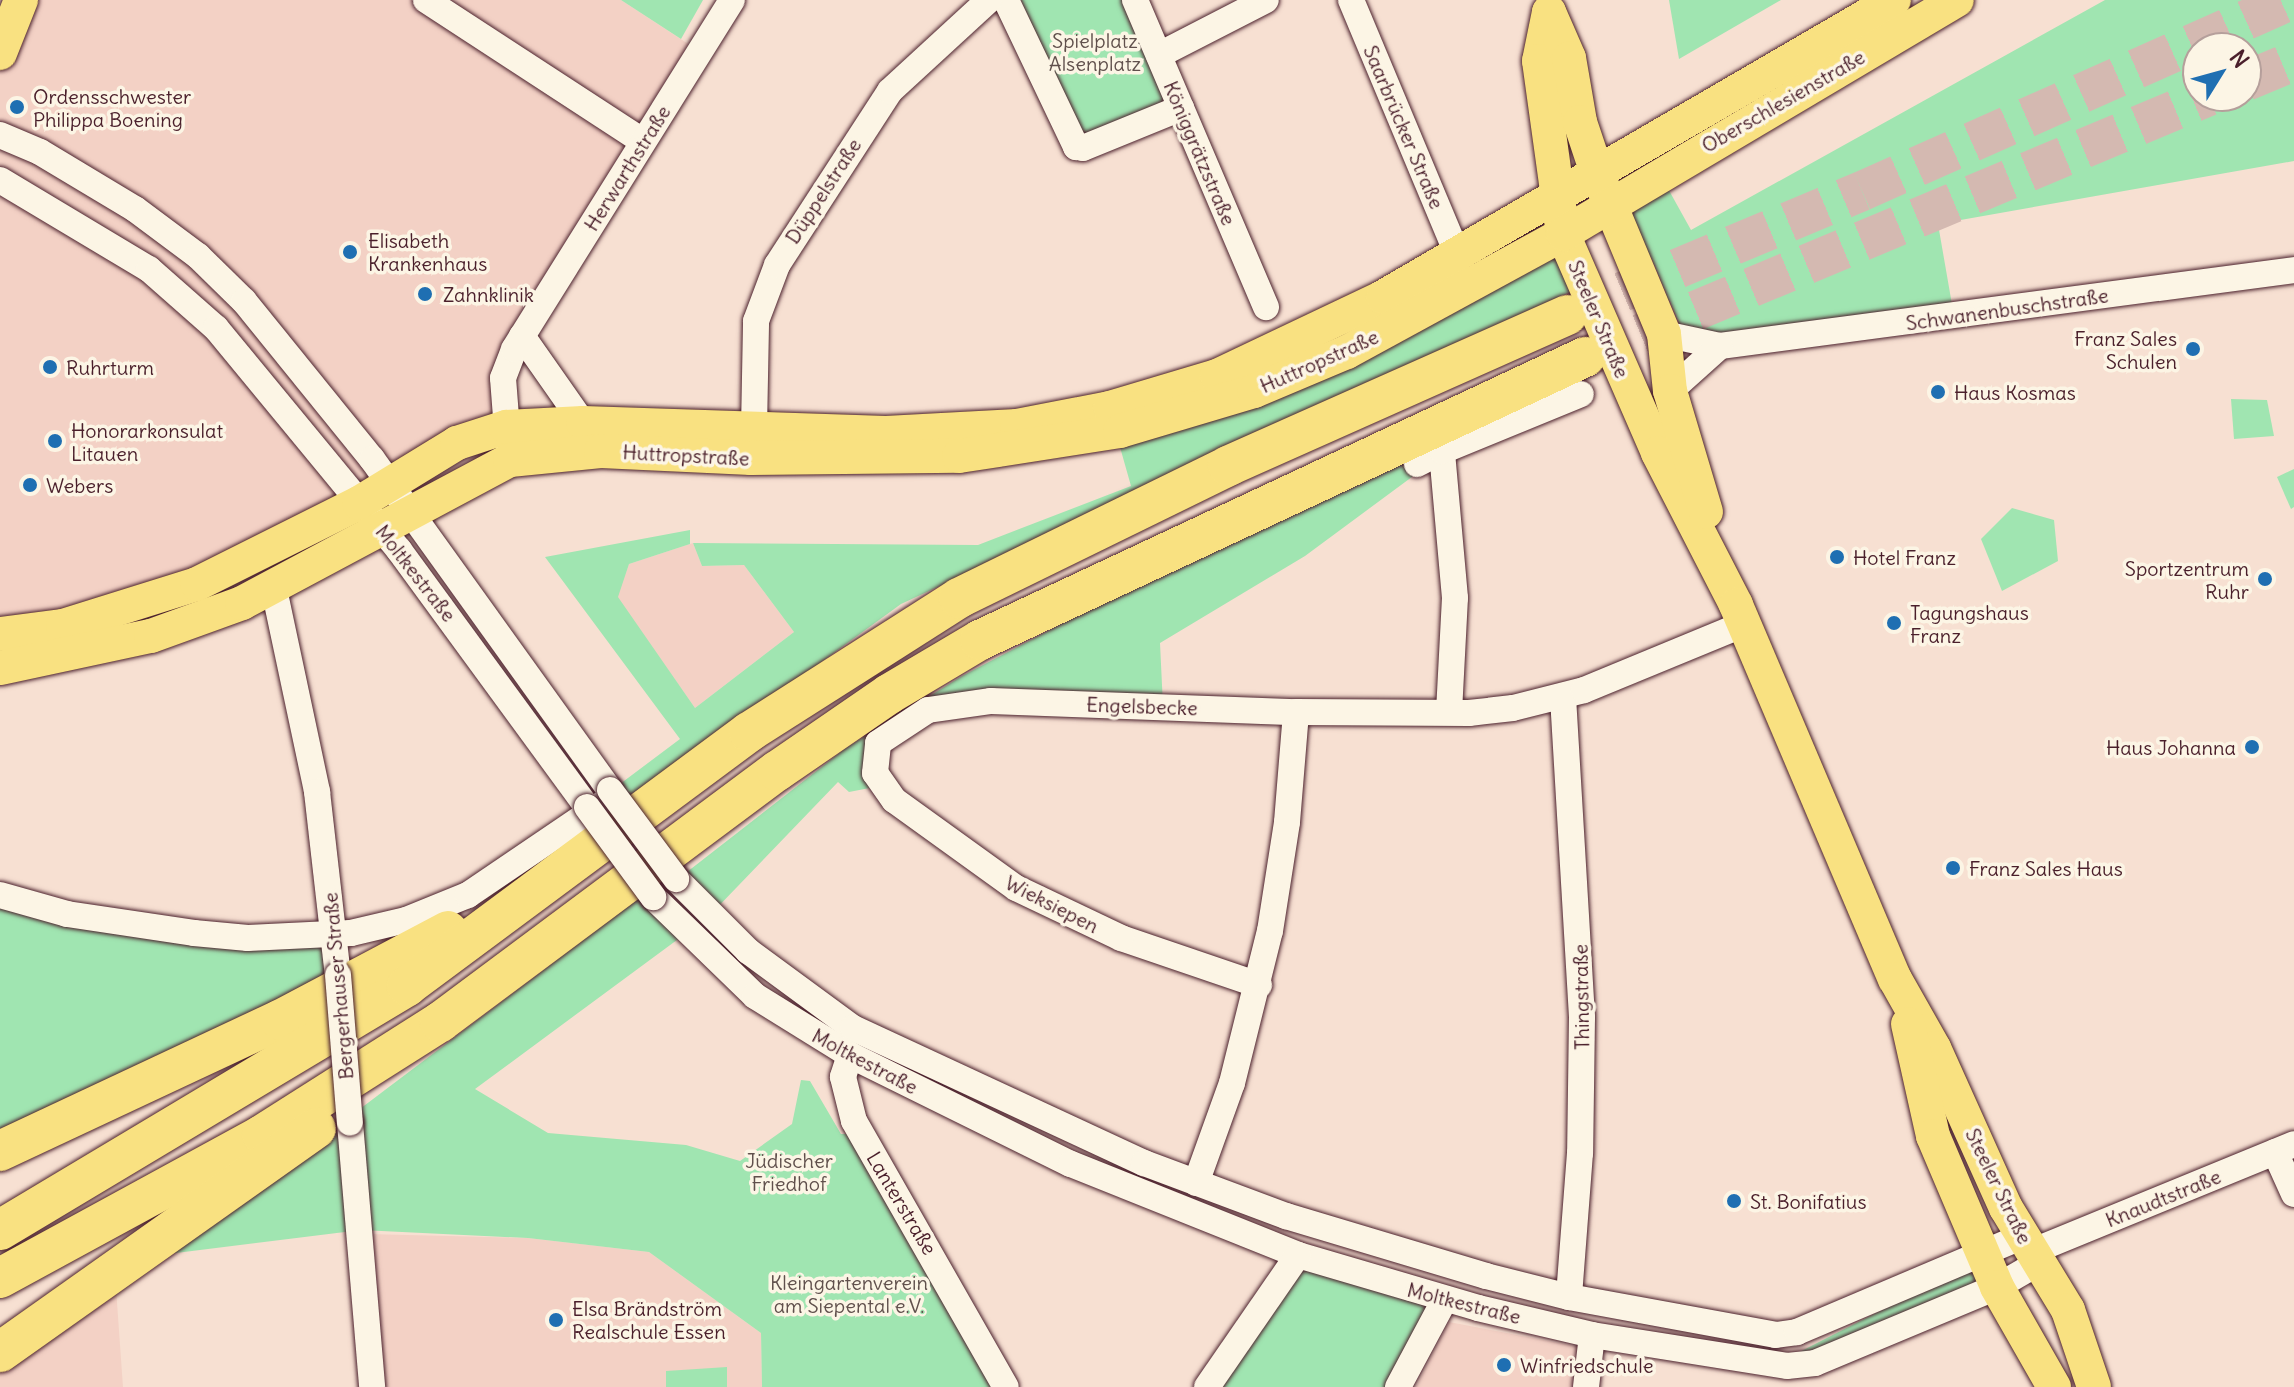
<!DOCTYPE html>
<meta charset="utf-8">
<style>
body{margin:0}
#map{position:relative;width:2294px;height:1387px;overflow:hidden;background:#f7e0d2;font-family:Delius,sans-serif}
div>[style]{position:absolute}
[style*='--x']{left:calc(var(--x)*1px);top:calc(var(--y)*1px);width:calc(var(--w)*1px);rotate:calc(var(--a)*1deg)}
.built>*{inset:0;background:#f3d1c5}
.green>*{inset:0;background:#a0e5b1;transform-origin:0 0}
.highway-tunnel>*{height:40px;margin-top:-20px;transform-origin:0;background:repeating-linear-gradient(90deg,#d4b9b1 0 40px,transparent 0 60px)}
.roads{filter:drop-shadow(0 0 2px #4a1f2b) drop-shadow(0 0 2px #4a1f2b)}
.minor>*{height:26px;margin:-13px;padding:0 13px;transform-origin:13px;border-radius:13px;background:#fcf5e5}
.major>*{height:34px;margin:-17px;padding:0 17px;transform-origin:17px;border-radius:17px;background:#f9e181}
.highway>*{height:40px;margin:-20px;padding:0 20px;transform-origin:20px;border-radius:20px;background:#f9e181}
.bridges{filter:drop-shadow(0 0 2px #4a1f2b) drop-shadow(0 0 2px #4a1f2b)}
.minor-bridge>*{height:26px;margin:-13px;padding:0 13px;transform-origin:13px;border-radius:13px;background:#fcf5e5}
.dots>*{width:22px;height:22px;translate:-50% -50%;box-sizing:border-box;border:4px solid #fcf5e5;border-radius:50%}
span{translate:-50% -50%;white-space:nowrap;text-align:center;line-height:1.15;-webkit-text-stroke:7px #fcf5e5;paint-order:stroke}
.park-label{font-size:20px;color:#60504c}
.poi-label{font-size:20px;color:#4a1f2b}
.left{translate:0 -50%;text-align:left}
.right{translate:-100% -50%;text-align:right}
.street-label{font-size:20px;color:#4a1f2b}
.north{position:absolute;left:2182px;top:32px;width:80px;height:80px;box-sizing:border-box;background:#fcf5e5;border:2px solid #b59f9b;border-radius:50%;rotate:53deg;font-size:22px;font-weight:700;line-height:32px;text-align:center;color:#4a1f2b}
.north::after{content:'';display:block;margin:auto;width:28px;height:36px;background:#1f6fb2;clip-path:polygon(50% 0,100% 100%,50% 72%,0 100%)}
</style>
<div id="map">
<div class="built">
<i style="clip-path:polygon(22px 0,621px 0,699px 51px,513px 348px,504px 425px,360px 502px,204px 313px,0 179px,0 56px)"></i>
<i style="clip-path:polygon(0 182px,163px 280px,357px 503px,244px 557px,0 633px)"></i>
<i style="clip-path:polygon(693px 543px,702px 566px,744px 565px,794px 632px,695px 708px,617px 597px,629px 564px)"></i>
<i style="clip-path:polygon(366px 1234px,528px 1238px,649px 1252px,761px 1333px,762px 1387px,372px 1387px)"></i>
<i style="clip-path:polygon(116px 1288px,123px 1387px,0 1387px,0 1363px)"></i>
<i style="clip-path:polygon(1449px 1322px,1585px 1348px,1575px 1387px,1416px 1387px)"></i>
</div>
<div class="green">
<i style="clip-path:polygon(621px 0,703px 0,681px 39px)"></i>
<i style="clip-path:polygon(1021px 0,1124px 0,1166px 102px,1080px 138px)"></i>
<i style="clip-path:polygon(1669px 0,1781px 0,1679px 59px)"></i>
<i style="clip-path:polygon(evenodd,2105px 0,2294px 0,2294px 161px,1938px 224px,1954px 316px,1689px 346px,1622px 231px,1633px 190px,1661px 176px,1691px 230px,2105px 0,2198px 48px,2246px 48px,2246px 96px,2198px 96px,2198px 48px)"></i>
<i style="clip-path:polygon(1535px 210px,1547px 243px,1584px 288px,901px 604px,624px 806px,612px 790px,680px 739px,545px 557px,690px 530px,690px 544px,629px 564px,618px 597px,695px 708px,794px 632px,744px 565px,702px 566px,693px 543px,978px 545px,1131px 486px,1116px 433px)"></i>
<i style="clip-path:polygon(2231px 399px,2267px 400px,2274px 436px,2234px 439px)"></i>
<i style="clip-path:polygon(1409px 460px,1420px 471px,1305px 556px,1160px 643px,1163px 706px,1029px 700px,890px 730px,880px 786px,849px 792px,838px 782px,711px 914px,678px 879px,846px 748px,962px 676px,1140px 583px)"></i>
<i style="clip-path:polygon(2294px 469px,2294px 507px,2291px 509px,2277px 477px)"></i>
<i style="clip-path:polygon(2012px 508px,2054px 520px,2058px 561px,2002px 591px,1981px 539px)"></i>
<i style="clip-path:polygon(643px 895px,681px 937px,475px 1089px,548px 1133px,686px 1145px,740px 1161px,792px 1124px,801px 1080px,810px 1081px,841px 1134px,854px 1134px,1005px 1387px,762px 1387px,761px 1333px,649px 1252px,528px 1238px,361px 1230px,168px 1254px)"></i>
<i style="clip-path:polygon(0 906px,334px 935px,338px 987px,0 1146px)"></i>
<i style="clip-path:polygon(1298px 1256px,1439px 1299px,1389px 1387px,1208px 1387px)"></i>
<i style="left:1974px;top:1263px;width:18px;height:202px;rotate:63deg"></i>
<i style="clip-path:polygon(727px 1367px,727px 1387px,666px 1387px,666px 1371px)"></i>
</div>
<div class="highway-tunnel">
<i style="--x:2246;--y:81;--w:52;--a:-22.6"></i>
<i style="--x:1567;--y:315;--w:320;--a:-22.8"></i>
<i style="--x:1862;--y:191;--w:470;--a:-24"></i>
<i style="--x:1585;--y:357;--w:676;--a:-22.7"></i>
</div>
<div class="roads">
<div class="minor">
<i style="--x:426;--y:0;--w:258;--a:33.1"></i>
<i style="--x:1006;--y:0;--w:163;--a:64.5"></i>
<i style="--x:1076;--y:147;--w:7;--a:8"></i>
<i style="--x:1083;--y:148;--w:106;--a:-22.2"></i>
<i style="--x:1135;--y:0;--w:334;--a:66.9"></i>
<i style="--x:1351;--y:0;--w:274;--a:67.3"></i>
<i style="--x:1159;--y:55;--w:120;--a:-27.2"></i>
<i style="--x:0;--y:135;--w:43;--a:23"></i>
<i style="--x:40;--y:152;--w:111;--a:31"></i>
<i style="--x:135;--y:209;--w:79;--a:36.7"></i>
<i style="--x:198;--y:256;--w:64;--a:44.4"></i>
<i style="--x:244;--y:301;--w:203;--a:51"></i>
<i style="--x:372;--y:459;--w:408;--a:54.3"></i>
<i style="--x:0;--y:180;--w:174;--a:30.9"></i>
<i style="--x:149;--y:269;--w:89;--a:41.4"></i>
<i style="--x:216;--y:328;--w:288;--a:50.5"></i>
<i style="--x:399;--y:550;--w:318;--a:53.8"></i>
<i style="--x:1664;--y:334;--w:57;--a:12.1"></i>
<i style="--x:1720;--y:346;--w:579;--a:-7.54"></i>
<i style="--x:522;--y:336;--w:106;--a:55"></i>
<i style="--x:1670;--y:391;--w:67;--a:-42"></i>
<i style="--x:754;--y:429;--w:108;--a:-88.9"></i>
<i style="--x:756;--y:321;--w:60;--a:-69.4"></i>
<i style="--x:777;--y:265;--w:207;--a:-57"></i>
<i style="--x:890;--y:91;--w:134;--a:-42.6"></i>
<i style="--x:508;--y:443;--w:65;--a:-94.4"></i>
<i style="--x:503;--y:378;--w:31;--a:-69"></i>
<i style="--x:514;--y:349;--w:411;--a:-58"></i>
<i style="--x:1417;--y:464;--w:28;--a:-27"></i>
<i style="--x:274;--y:589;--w:208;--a:78"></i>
<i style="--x:317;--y:792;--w:184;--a:83.5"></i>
<i style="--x:1563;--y:697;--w:321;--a:86.6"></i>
<i style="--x:1582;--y:1017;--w:136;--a:90.8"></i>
<i style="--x:1580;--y:1153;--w:144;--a:94.4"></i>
<i style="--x:1449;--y:712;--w:114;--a:-87"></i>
<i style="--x:1455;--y:598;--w:148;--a:-95.1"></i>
<i style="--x:1442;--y:451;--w:150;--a:-22.3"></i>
<i style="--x:676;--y:879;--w:102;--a:45"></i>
<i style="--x:748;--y:951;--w:130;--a:36.3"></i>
<i style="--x:853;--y:1028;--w:321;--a:24.9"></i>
<i style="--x:1144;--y:1163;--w:152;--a:20.5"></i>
<i style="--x:1286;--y:1216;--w:209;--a:16.7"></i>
<i style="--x:1486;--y:1276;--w:86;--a:14.2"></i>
<i style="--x:1569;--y:1297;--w:210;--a:10.4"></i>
<i style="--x:1776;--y:1335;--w:21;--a:-8"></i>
<i style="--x:1797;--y:1332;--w:243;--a:-23"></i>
<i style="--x:0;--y:895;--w:70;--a:15.8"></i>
<i style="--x:67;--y:914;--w:128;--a:8.5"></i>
<i style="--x:194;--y:933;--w:54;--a:5.3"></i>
<i style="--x:248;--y:938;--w:103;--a:-2.8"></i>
<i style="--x:351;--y:933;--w:57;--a:-13.3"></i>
<i style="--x:406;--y:920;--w:67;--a:-22"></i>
<i style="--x:468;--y:895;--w:166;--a:-34.2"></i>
<i style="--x:653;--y:897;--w:142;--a:44.1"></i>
<i style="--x:755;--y:996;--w:112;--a:31.8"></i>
<i style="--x:850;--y:1055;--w:246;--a:26.3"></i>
<i style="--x:1071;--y:1164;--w:245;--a:21.8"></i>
<i style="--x:1298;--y:1255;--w:188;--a:16.4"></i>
<i style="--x:1478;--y:1308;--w:117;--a:13.3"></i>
<i style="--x:1592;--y:1335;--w:197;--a:9"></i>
<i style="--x:1787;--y:1366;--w:28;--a:-6"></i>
<i style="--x:1815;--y:1363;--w:197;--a:-22.7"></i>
<i style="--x:1997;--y:1287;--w:48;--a:-30.3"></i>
<i style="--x:1259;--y:985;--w:146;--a:-161.2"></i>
<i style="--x:1121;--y:938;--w:116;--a:-154.5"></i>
<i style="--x:1016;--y:888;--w:150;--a:-144.2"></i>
<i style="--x:894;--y:800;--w:33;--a:-125"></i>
<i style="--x:875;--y:773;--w:30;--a:-84"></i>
<i style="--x:878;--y:743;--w:60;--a:-33.4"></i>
<i style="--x:928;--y:710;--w:64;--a:-8.1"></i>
<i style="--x:991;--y:701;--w:305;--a:2.1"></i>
<i style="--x:1296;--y:712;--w:173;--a:0.3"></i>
<i style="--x:1469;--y:713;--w:44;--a:-6.5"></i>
<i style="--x:1513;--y:708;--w:73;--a:-14.2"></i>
<i style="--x:1584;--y:690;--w:173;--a:-22.4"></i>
<i style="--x:850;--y:1055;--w:23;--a:108"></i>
<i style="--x:843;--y:1077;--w:45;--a:76"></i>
<i style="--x:854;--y:1121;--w:306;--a:60.3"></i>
<i style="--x:350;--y:1123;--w:265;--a:85.2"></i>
<i style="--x:2275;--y:1152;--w:46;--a:65.7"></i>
<i style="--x:1196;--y:1183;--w:106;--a:-70.2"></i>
<i style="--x:1232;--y:1083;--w:157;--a:-76"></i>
<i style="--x:1270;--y:931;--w:110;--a:-81.1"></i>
<i style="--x:1287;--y:822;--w:110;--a:-85.3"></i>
<i style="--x:2031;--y:1252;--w:284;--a:-22.3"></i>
<i style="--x:1207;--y:1387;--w:160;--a:-55.4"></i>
<i style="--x:1398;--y:1387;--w:100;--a:-61.9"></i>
<i style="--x:1586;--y:1387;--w:52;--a:-83.4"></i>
</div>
<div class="major">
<i style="--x:1549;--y:12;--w:50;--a:101.5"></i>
<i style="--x:1539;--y:61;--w:175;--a:82.1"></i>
<i style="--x:1563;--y:234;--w:239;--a:66.5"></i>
<i style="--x:1658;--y:453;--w:171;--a:62.8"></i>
<i style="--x:1736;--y:605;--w:406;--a:67"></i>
<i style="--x:1895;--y:979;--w:79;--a:60.5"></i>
<i style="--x:1934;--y:1048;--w:175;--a:65.8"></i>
<i style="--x:2006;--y:1208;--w:119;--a:58.7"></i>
<i style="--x:2068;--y:1310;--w:81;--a:71.3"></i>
<i style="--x:1549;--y:12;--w:50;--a:66.5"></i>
<i style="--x:1569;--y:58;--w:65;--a:80.2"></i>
<i style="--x:1580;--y:122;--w:54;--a:71.6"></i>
<i style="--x:1597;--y:173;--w:174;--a:67.4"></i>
<i style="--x:1664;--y:334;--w:57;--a:84"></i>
<i style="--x:1670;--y:391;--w:126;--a:73.4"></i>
<i style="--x:0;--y:53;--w:57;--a:-68.4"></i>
<i style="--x:0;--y:634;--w:64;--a:-7.2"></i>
<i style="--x:63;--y:626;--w:140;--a:-17.4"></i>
<i style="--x:197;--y:584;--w:181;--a:-26.6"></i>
<i style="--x:359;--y:503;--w:115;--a:-31.5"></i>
<i style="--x:457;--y:443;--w:52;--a:-18.1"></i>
<i style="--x:506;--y:427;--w:77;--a:-3"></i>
<i style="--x:583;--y:423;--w:303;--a:1.9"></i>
<i style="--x:886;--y:433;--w:131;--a:-3.1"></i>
<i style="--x:1017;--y:426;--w:95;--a:-11"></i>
<i style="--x:1110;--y:408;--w:112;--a:-16.7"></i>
<i style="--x:1217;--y:376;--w:184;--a:-25.4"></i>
<i style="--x:1383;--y:297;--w:591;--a:-30.17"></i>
<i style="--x:0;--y:668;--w:154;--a:-12"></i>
<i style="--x:151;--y:636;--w:97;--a:-19.9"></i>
<i style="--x:242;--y:603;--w:304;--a:-28.1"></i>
<i style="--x:510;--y:460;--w:91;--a:-5.6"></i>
<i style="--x:601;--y:451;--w:150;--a:2.7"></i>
<i style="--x:751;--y:458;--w:208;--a:-0.6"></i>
<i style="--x:959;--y:456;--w:163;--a:-8.8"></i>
<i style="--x:1120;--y:431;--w:140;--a:-16.6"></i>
<i style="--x:1254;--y:391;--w:101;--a:-22.8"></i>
<i style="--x:1347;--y:352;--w:246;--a:-28.6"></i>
<i style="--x:1563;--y:234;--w:458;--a:-30.7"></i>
<i style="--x:1908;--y:1024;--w:115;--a:77.4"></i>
<i style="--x:1933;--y:1136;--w:164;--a:67"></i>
<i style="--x:1997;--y:1287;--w:115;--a:60.3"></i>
</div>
<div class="highway">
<i style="--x:0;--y:1151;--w:309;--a:-25.1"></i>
<i style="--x:280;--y:1020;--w:190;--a:-27.9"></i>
<i style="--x:0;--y:1230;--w:475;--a:-30.9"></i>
<i style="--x:407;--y:986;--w:426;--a:-36.6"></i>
<i style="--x:749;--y:732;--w:249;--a:-32.5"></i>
<i style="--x:959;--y:598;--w:300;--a:-26.1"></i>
<i style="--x:1228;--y:466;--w:371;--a:-24"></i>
<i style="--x:0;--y:1278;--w:298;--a:-28.6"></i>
<i style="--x:262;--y:1135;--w:211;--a:-32.4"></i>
<i style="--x:440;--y:1022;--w:420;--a:-36.7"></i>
<i style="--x:777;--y:771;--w:136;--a:-34.5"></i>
<i style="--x:889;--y:694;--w:106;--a:-30.7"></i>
<i style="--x:980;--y:640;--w:668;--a:-25.07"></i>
<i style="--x:0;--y:1352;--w:387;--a:-35.3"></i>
</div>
</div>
<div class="bridges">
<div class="minor-bridge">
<i style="--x:610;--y:790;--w:111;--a:53.4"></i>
<i style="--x:587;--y:807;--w:112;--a:53.7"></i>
<i style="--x:338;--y:975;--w:148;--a:85.4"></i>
</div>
</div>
<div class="dots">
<i style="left:17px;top:107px;background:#1f6fb2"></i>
<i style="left:350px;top:252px;background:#1f6fb2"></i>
<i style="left:425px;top:294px;background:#1f6fb2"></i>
<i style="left:2193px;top:349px;background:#1f6fb2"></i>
<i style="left:50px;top:367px;background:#1f6fb2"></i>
<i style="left:1938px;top:392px;background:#1f6fb2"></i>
<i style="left:55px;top:441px;background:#1f6fb2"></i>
<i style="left:30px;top:485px;background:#1f6fb2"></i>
<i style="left:1837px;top:557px;background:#1f6fb2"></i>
<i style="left:2265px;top:579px;background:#1f6fb2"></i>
<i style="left:1894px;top:623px;background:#1f6fb2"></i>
<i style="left:2252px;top:747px;background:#1f6fb2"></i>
<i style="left:1953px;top:868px;background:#1f6fb2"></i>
<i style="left:1734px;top:1201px;background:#1f6fb2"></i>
<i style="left:556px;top:1320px;background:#1f6fb2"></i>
<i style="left:1504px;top:1365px;background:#1f6fb2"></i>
</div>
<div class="park-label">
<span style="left:1095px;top:52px">Spielplatz<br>Alsenplatz</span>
<span style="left:789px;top:1172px">Jüdischer<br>Friedhof</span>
<span style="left:849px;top:1294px">Kleingartenverein<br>am Siepental e.V.</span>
</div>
<div class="poi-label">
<span class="left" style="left:33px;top:108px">Ordensschwester<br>Philippa Boening</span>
<span class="left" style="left:368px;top:252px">Elisabeth<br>Krankenhaus</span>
<span class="left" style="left:443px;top:294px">Zahnklinik</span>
<span class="right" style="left:2177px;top:350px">Franz Sales<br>Schulen</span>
<span class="left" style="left:66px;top:367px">Ruhrturm</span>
<span class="left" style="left:1954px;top:392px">Haus Kosmas</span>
<span class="left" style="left:71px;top:442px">Honorarkonsulat<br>Litauen</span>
<span class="left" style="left:46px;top:485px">Webers</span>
<span class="left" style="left:1853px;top:557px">Hotel Franz</span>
<span class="right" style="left:2249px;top:580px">Sportzentrum<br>Ruhr</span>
<span class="left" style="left:1910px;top:624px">Tagungshaus<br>Franz</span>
<span class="right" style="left:2236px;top:747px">Haus Johanna</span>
<span class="left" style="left:1969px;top:868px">Franz Sales Haus</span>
<span class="left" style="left:1750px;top:1201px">St. Bonifatius</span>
<span class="left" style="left:572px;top:1320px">Elsa Brändström<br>Realschule Essen</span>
<span class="left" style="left:1520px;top:1365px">Winfriedschule</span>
</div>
<div class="street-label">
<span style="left:1783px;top:101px;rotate:-30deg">Oberschlesienstraße</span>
<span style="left:1404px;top:127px;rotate:67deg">Saarbrücker Straße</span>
<span style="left:1200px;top:153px;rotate:67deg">Königgrätzstraße</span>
<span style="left:627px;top:168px;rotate:-58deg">Herwarthstraße</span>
<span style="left:823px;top:191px;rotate:-57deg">Düppelstraße</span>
<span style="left:2007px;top:309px;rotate:-8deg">Schwanenbuschstraße</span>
<span style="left:1599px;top:319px;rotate:67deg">Steeler Straße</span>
<span style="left:1319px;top:361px;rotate:-24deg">Huttropstraße</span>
<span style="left:686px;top:455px;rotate:3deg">Huttropstraße</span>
<span style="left:416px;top:573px;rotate:52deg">Moltkestraße</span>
<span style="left:1142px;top:706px;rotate:2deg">Engelsbecke</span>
<span style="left:1052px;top:904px;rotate:27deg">Wieksiepen</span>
<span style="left:338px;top:986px;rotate:-95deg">Bergerhauser Straße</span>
<span style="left:1581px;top:997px;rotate:-91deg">Thingstraße</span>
<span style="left:865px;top:1061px;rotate:28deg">Moltkestraße</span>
<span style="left:1999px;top:1186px;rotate:64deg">Steeler Straße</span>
<span style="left:2163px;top:1198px;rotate:-22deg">Knaudtstraße</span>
<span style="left:902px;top:1203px;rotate:59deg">Lanterstraße</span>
<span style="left:1464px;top:1303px;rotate:14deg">Moltkestraße</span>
</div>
<div class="north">N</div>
</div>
